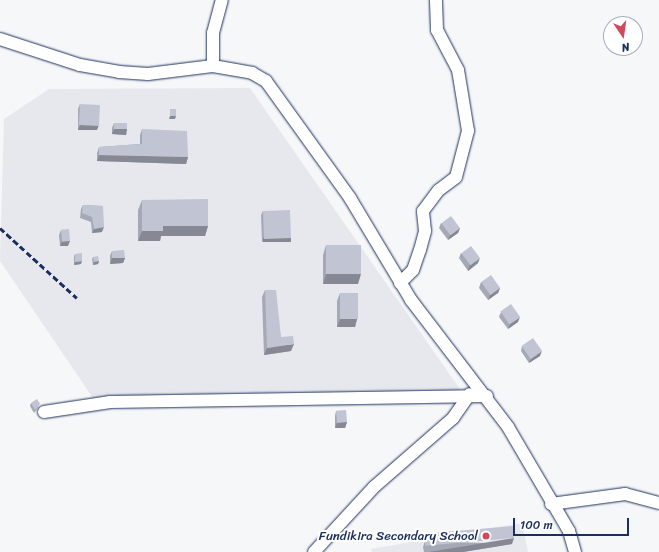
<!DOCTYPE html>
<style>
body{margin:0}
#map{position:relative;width:659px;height:552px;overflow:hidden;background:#f6f7f9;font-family:Sriracha,sans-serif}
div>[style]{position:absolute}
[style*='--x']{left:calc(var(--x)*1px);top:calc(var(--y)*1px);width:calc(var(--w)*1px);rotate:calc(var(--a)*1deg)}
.built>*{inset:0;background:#e6e8ee}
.roads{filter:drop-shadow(0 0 1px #1b2f5e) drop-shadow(0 0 1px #1b2f5e)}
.minor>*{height:12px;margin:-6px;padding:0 6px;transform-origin:6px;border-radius:6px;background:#fff}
.rail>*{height:2.5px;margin-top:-1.25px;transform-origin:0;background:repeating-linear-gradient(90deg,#1b2f5e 0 6px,transparent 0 9px)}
.wall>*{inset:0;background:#a5a9b5}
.shaded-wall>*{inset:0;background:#868994;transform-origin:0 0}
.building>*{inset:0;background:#c0c4d3;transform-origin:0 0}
.dots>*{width:11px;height:11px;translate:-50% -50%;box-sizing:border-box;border:2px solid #fff;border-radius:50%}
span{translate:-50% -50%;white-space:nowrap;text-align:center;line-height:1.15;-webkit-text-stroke:4px #fff;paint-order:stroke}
.poi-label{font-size:13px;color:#1b2f5e}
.right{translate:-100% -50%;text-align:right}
.north{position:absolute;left:603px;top:16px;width:40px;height:40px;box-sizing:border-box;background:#fff;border:1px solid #a4acbf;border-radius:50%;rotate:167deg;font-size:11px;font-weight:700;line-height:16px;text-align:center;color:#1b2f5e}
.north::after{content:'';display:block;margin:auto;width:14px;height:18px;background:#d1495b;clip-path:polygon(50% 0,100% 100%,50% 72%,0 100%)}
.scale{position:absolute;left:513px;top:518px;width:116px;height:18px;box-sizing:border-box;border:2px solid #1b2f5e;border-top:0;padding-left:5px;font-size:12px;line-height:14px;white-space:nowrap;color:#1b2f5e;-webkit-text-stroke:3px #fff;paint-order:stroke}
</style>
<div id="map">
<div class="built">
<i style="clip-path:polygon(250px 88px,462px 392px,93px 398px,0 261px,4px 119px,49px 89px)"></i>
<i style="clip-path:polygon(522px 523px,528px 552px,372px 552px,371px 549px)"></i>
</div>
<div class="roads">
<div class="minor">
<i style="--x:0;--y:39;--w:84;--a:18"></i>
<i style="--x:80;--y:65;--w:40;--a:10"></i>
<i style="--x:119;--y:72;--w:29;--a:4"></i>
<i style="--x:148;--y:74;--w:65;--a:-7"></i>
<i style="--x:213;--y:66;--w:40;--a:10"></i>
<i style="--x:252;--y:73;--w:16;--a:30"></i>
<i style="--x:266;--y:81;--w:144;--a:54.3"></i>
<i style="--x:350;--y:198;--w:119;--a:59.1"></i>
<i style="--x:411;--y:300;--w:160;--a:52.6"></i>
<i style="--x:508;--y:427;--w:121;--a:59.6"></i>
<i style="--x:569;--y:531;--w:22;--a:74"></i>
<i style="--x:213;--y:66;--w:33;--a:-90"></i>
<i style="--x:213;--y:33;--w:34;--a:-75"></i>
<i style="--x:400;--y:283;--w:18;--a:-45"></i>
<i style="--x:413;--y:270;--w:21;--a:-71"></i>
<i style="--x:420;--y:250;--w:20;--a:-75"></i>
<i style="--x:425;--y:231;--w:20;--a:-96"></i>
<i style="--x:423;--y:211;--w:26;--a:-53"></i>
<i style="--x:439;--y:190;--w:21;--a:-37"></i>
<i style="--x:456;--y:177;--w:48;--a:-75.4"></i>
<i style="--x:468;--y:131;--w:62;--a:-99.3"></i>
<i style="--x:458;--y:70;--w:45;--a:-117.7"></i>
<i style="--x:437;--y:30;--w:30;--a:-92"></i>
<i style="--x:44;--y:412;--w:67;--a:-8.6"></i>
<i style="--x:110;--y:402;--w:377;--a:-0.9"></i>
<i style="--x:551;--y:504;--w:75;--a:-7.7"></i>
<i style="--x:625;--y:494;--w:35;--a:15"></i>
<i style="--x:314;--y:552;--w:88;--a:-47.3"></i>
<i style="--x:374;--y:487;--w:105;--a:-41.1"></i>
<i style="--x:453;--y:418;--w:29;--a:-55"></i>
</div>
</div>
<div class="rail">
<i style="--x:0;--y:228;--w:104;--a:42.3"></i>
</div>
<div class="wall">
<i style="clip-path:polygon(80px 104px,97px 130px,78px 130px,78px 109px)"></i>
<i style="clip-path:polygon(114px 123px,127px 129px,126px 135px,112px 134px,112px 128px)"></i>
<i style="clip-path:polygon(142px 129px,188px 157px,186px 164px,97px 161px,97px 153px,99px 147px,140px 144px,140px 135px)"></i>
<i style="clip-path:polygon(142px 200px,208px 226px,205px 236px,161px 236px,160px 241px,138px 241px,138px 210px)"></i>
<i style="clip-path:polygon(83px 205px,103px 206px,102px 232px,92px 233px,91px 222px,80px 218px,81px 209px)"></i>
<i style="clip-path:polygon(263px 211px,291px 238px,289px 242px,262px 242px,261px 215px)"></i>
<i style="clip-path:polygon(441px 223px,460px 228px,458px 233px,448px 240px,439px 228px)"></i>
<i style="clip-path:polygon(61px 230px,68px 246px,60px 246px,59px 235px)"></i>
<i style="clip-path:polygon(326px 245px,358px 284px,323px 284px,323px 255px)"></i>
<i style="clip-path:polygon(112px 251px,125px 258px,123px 263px,110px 264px,110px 256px)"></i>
<i style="clip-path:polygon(461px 253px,478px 263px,468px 271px,459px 258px)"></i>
<i style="clip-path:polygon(75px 254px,81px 264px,74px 265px,74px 256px)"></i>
<i style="clip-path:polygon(93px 257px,99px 261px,98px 264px,93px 265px,92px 259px)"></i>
<i style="clip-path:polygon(481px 282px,500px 288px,498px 293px,488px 300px,479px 288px)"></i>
<i style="clip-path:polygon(265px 290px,281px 337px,291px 351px,264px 355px,262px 297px)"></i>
<i style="clip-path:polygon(340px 293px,357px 319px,355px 327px,337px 327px,337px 301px)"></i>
<i style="clip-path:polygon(501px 312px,518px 322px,508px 329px,499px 317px)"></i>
<i style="clip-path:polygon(522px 346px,540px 356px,529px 363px,521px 351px)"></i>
<i style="clip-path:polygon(31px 403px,39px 407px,34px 413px,30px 406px)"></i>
<i style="clip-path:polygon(336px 411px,347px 422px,345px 428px,335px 428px,335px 416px)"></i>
<i style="clip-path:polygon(425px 541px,512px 544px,463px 552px,424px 552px,423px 547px)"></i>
</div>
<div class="shaded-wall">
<i style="clip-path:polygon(170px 116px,176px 116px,175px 119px,169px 119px)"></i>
<i style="clip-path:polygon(80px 125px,99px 125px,97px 130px,78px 130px)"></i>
<i style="clip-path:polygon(114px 129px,127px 129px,126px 135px,112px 134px)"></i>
<i style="clip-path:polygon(99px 155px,188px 157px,186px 164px,97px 161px)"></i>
<i style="clip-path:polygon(163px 226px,208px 226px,205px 236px,161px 236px,160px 241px,138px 241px,142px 231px)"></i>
<i style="clip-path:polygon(104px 227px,102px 232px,92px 233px,94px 229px)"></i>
<i style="clip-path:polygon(460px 228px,458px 233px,448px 240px,450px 235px)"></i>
<i style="left:263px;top:238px;width:28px;height:4px"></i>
<i style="clip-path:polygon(62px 241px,70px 241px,68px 246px,60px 246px)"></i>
<i style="clip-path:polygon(112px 258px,125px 258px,123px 263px,110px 264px)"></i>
<i style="clip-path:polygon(480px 258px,478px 263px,468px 271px,469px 266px)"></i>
<i style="clip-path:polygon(82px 261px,81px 264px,74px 265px,75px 262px)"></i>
<i style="clip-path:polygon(99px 261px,98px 264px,93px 265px,94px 262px)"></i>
<i style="clip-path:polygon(326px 274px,361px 274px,358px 284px,323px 284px)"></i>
<i style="clip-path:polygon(500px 288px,498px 293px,488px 300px,490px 295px)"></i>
<i style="clip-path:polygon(520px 317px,518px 322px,508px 329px,510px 324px)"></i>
<i style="clip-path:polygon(340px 319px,357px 319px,355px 327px,337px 327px)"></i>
<i style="clip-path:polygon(294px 344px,291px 351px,264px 355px,267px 348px)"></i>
<i style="clip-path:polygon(542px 351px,540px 356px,529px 363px,531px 358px)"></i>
<i style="clip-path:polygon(347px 422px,345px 428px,335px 428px,337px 423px)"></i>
<i style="clip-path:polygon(514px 538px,512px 544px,463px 552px,429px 552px)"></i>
</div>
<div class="building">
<i style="left:80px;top:104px;width:20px;height:21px;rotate:3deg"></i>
<i style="left:170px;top:109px;width:6px;height:7px"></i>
<i style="left:114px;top:123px;width:13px;height:6px"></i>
<i style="clip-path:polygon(142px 129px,187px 131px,188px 157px,99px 155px,99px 147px,142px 144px)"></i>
<i style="clip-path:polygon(208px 199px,208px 226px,163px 226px,163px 231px,142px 231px,142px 200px)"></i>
<i style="clip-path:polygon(83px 205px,103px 206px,104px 227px,94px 229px,92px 217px,82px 213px)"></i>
<i style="left:290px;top:210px;width:28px;height:27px;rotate:88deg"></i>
<i style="left:451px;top:216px;width:15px;height:12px;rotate:53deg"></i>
<i style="left:69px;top:229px;width:12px;height:8px;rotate:85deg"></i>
<i style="left:326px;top:245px;width:35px;height:29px"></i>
<i style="left:471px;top:246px;width:15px;height:12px;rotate:53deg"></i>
<i style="clip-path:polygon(124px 250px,125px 258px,112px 258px,112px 251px)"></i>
<i style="clip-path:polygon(82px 253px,82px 261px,75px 262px,75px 254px)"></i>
<i style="left:98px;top:256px;width:5px;height:5px;rotate:79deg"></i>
<i style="left:491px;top:275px;width:16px;height:12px;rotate:55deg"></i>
<i style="clip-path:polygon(265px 290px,276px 290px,281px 337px,293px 336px,294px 344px,267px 348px)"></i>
<i style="left:340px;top:293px;width:18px;height:26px"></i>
<i style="left:511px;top:304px;width:16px;height:13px;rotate:55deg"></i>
<i style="left:533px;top:338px;width:16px;height:14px;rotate:55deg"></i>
<i style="clip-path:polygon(37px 399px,40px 404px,35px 410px,31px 403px)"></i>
<i style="left:346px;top:410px;width:12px;height:10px;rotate:85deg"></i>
<i style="left:513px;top:526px;width:12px;height:89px;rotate:85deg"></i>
</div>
<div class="dots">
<i style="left:486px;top:536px;background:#d1495b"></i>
</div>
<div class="poi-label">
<span class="right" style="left:478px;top:536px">Fundikira Secondary School</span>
</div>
<div class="north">N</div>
<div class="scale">100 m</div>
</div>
